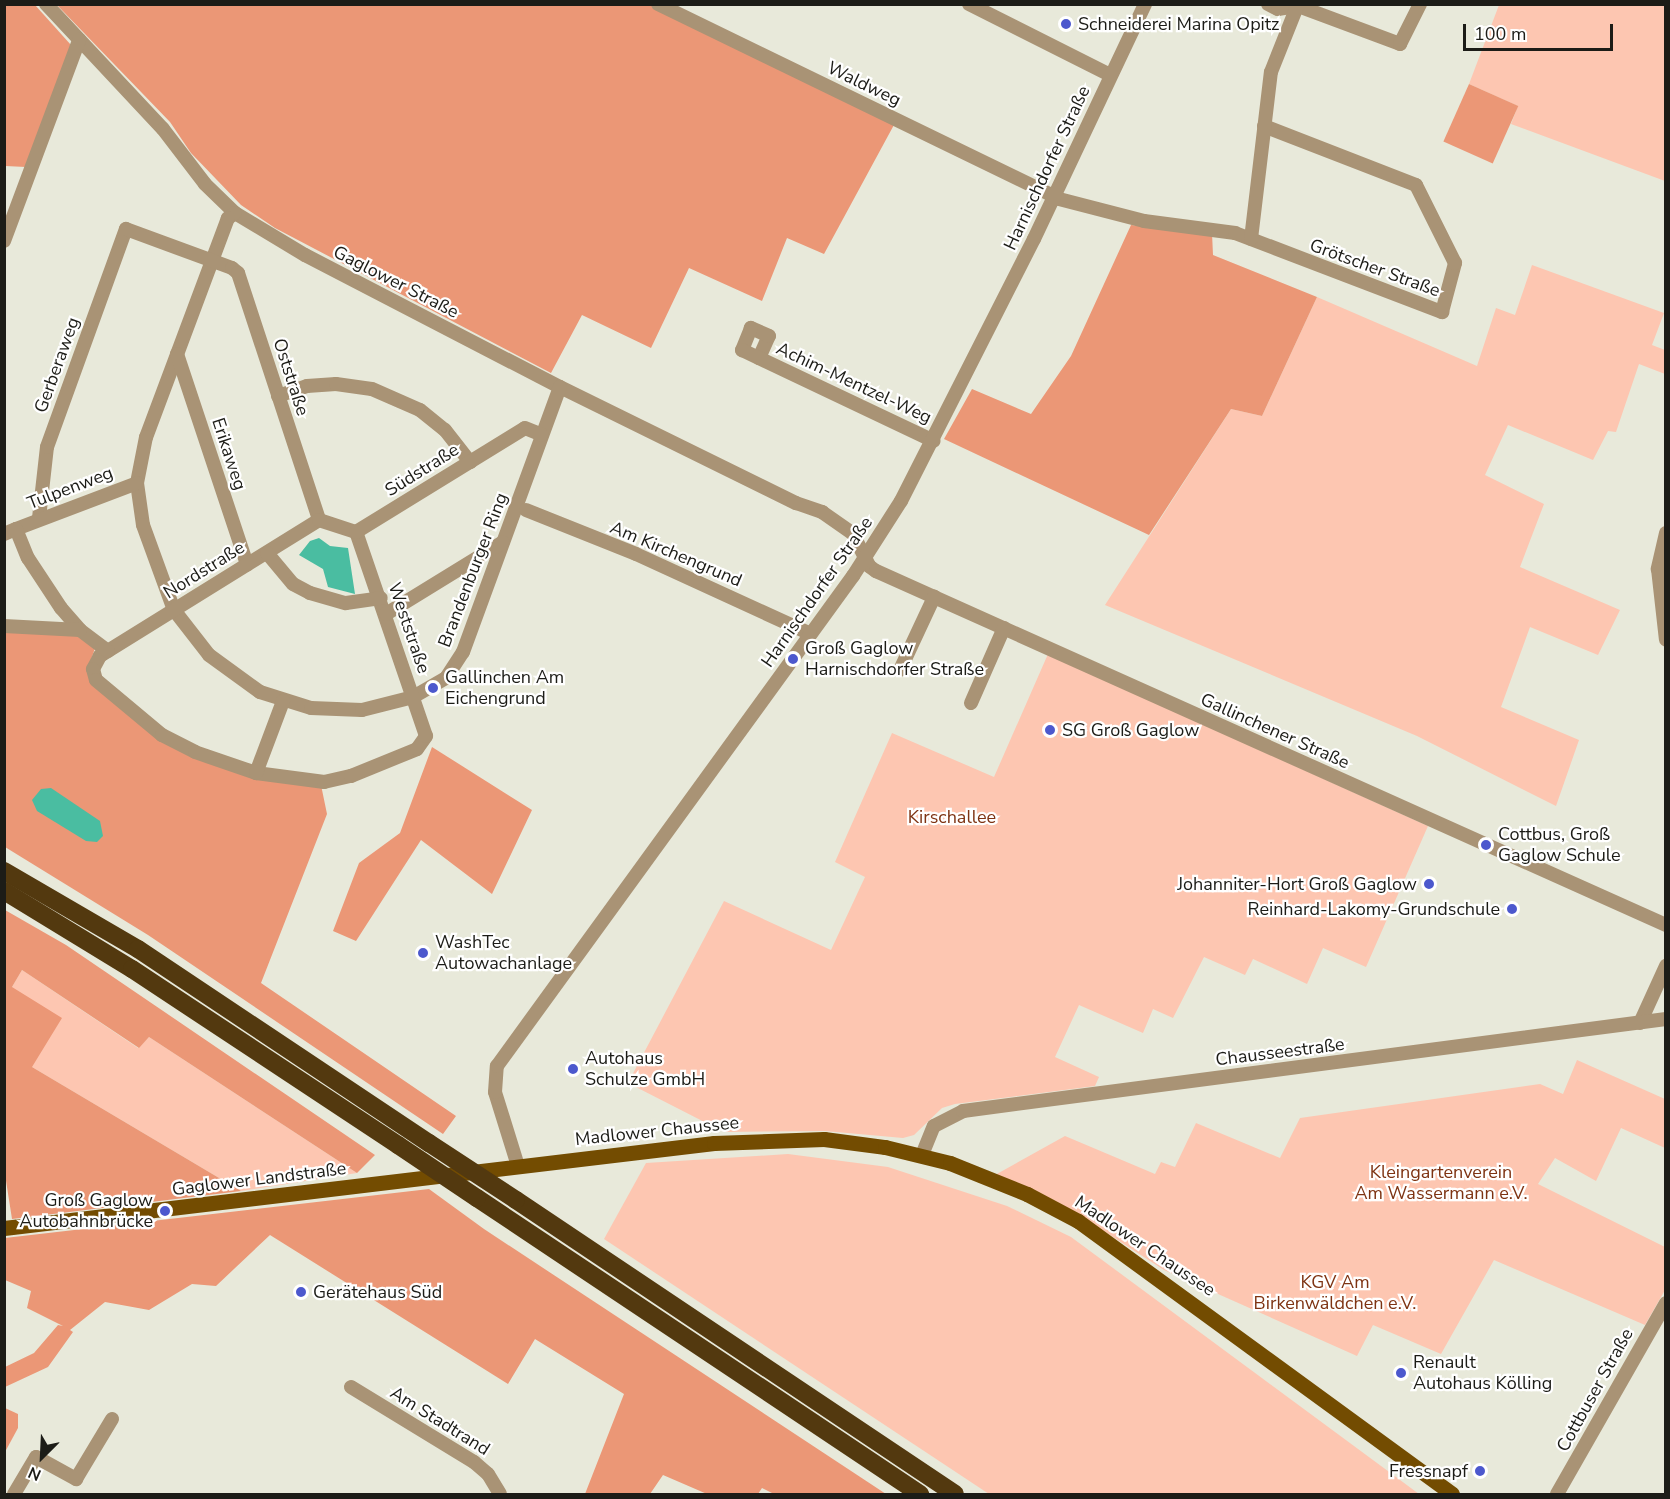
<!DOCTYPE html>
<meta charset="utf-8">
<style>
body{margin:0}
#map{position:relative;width:1670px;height:1499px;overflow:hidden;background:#e8e9da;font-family:"Nunito Sans",sans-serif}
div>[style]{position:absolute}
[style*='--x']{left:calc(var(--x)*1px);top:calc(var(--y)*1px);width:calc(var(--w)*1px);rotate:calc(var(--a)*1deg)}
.green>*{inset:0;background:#fdc6b1}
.forest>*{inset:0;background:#eb9776;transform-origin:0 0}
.water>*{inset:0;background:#4abda1}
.minor>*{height:14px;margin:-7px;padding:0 7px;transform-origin:7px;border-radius:7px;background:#a99375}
.major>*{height:15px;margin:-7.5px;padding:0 7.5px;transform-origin:7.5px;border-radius:7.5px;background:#734c01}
.highway>*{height:18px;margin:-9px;padding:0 9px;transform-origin:9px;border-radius:9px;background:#53390f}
.highway-bridge>*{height:18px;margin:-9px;padding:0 9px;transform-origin:9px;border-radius:9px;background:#53390f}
.dots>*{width:16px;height:16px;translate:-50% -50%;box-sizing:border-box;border:3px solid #fff;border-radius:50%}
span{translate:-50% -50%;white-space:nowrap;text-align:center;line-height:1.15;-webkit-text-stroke:4.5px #fff;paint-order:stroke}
.poi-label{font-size:18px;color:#1c1c17}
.left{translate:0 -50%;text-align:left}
.right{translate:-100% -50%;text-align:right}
.street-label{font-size:18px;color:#1c1c17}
.park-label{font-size:18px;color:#7e3312}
.frame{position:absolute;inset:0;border:6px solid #1c1c17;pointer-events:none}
.north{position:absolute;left:12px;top:1427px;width:60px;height:60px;-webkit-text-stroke:4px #fff;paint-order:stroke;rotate:204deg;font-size:16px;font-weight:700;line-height:24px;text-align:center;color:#1c1c17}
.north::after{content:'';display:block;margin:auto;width:21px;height:27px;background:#1c1c17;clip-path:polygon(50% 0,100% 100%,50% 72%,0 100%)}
.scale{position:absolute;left:1463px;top:24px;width:150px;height:27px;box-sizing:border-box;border:3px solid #1c1c17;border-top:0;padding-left:8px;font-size:18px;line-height:21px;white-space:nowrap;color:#1c1c17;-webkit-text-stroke:4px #fff;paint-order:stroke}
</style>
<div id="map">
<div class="green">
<i style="clip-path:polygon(1499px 5px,1665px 5px,1665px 181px,1511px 124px,1518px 106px,1469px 84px)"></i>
<i style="clip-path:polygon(1532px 265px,1664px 313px,1652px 345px,1665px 350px,1665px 374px,1639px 364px,1616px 432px,1608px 431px,1593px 460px,1508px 425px,1485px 475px,1544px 504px,1520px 567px,1620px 610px,1598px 655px,1530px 627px,1501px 707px,1579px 740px,1556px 806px,1417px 736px,1105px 605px,1231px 409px,1262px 416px,1317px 297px,1477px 366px,1496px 308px,1515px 315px)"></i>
<i style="clip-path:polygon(1048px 654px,1428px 826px,1366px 967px,1323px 948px,1307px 984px,1253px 959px,1245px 975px,1204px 957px,1173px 1018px,1153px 1009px,1143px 1033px,1079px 1005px,1055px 1057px,1099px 1077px,1095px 1086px,955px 1104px,942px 1108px,914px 1135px,903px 1138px,825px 1131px,724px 1132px,628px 1083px,724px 901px,831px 950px,865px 877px,835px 862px,892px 733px,994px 777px)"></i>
<i style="clip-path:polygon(22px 970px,138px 1048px,149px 1037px,357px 1173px,241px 1191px,32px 1067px,12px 987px)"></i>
<i style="clip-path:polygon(1577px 1060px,1665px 1099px,1665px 1148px,1621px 1128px,1596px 1181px,1555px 1158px,1538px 1184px,1665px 1247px,1665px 1290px,1645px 1325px,1494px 1260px,1441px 1354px,1373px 1325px,1357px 1356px,1164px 1270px,1082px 1217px,995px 1175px,1065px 1136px,1155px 1174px,1161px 1162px,1175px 1167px,1196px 1123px,1280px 1158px,1300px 1118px,1540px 1084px,1563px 1094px)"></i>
<i style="clip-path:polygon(788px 1154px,888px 1167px,1007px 1206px,1071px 1237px,1419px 1494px,989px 1494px,604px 1239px,646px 1163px)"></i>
</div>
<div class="forest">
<i style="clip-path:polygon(4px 5px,35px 5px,71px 45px,26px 167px,5px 166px)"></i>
<i style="clip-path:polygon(57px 5px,651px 5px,895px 123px,824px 254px,787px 238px,762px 301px,689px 268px,651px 348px,582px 315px,551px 373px,275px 228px,241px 205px,191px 153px,170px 122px)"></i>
<i style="left:1469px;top:84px;width:54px;height:63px;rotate:24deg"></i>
<i style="clip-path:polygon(1131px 225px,1212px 233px,1213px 255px,1317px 297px,1262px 416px,1231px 409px,1149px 535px,944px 439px,972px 389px,1031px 414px,1071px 356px)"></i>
<i style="clip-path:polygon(4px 632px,79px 635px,95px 648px,88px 669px,160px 738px,321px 785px,327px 814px,261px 983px,456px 1116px,443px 1134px,148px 935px,5px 847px)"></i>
<i style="clip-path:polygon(432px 747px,532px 810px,492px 894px,421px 840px,356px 941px,333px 931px,359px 863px,400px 833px)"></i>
<i style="clip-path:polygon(5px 910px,66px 945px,375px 1155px,357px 1173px,149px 1037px,139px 1048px,22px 970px,12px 987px,62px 1018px,32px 1067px,241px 1191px,12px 1219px,4px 1168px)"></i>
<i style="clip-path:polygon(429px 1189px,484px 1229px,886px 1494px,774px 1494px,762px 1488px,758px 1494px,707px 1494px,663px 1475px,650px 1494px,585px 1494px,624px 1394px,535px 1339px,508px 1384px,270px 1235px,216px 1286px,192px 1284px,149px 1310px,105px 1302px,70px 1330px,73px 1332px,48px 1367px,5px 1387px,5px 1367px,34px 1353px,58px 1325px,63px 1326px,27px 1308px,31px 1291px,5px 1280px,5px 1238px)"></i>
<i style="clip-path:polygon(5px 1408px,18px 1414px,18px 1428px,5px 1452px)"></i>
</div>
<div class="water">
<i style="clip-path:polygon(319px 538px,330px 546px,348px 548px,355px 594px,328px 587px,323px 569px,299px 555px,310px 541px)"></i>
<i style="clip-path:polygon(51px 788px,100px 821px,103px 836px,97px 842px,86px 841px,37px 811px,32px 800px,41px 789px)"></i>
</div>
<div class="minor">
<i style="--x:46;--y:4;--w:171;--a:46.9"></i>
<i style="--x:163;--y:129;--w:69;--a:52.6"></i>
<i style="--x:205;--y:184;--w:42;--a:44"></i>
<i style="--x:235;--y:213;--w:82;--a:31"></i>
<i style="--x:305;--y:255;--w:287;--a:27.4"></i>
<i style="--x:560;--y:387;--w:263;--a:26.2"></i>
<i style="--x:796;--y:503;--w:28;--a:19"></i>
<i style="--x:822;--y:512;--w:38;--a:35"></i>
<i style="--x:853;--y:534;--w:36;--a:63"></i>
<i style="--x:869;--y:566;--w:9;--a:36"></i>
<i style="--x:876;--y:571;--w:866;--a:24.14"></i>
<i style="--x:658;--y:4;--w:446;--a:25.9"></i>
<i style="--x:1059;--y:199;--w:88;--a:14.5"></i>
<i style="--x:1144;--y:221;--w:92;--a:7.5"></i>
<i style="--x:1235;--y:233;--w:222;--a:20.9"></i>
<i style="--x:1442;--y:312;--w:51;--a:-75.1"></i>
<i style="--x:1455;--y:263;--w:87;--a:-116.6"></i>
<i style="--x:1416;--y:185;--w:163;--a:-158.8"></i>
<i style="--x:969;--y:4;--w:158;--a:26.7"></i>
<i style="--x:1268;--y:4;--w:11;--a:27"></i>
<i style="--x:1278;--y:9;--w:20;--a:-9"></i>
<i style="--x:1298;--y:6;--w:109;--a:20.4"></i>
<i style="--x:1400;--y:44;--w:45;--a:-63.4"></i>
<i style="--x:235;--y:213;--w:9;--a:144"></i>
<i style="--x:228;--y:218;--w:234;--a:110.5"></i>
<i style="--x:146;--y:437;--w:47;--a:101.1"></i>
<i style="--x:137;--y:483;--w:42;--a:81.9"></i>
<i style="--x:143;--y:525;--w:90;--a:70"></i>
<i style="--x:174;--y:610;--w:57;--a:52.1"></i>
<i style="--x:209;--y:655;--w:63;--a:36"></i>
<i style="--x:260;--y:692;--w:53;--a:17.4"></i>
<i style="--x:311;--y:708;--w:51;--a:2.2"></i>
<i style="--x:362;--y:710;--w:53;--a:-14.3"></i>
<i style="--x:413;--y:697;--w:38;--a:-30"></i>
<i style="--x:446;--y:678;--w:31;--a:-57"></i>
<i style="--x:463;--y:652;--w:282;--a:-69.9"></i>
<i style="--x:1251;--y:239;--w:168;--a:-83.2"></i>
<i style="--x:1271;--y:72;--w:73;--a:-68.3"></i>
<i style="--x:4;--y:241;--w:215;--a:-69.5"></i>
<i style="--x:177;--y:354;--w:222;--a:71.6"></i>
<i style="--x:759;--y:358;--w:24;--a:-66"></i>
<i style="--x:769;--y:336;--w:20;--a:-156"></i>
<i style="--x:751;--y:328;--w:24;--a:112"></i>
<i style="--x:742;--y:350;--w:212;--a:25.4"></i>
<i style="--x:278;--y:396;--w:31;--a:-19"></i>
<i style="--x:307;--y:386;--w:29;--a:-4"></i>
<i style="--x:336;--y:384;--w:36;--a:8"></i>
<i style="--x:372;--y:389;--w:52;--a:23.6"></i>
<i style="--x:420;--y:410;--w:32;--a:39"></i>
<i style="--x:445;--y:430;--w:41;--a:52"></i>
<i style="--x:526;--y:510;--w:118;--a:21.8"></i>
<i style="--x:636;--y:554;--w:192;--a:24.6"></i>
<i style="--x:39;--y:518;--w:71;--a:-83.6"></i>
<i style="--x:47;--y:447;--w:232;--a:-70.1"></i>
<i style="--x:126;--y:229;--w:113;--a:20.2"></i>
<i style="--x:232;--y:268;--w:8;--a:40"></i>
<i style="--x:238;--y:273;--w:260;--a:71.8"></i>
<i style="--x:319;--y:520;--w:258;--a:148.2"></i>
<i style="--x:100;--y:656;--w:15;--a:118"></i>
<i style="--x:93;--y:669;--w:11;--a:75"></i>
<i style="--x:96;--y:680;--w:86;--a:39.8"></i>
<i style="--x:162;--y:735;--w:37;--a:27"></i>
<i style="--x:195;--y:752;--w:65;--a:19"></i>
<i style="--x:256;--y:773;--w:69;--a:7.5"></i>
<i style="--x:324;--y:782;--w:28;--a:-13"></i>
<i style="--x:351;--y:776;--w:71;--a:-22.2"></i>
<i style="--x:417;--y:749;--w:16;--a:-55"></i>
<i style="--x:426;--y:736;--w:216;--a:-108.9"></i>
<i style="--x:319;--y:520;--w:39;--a:18"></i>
<i style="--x:16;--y:529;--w:129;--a:-20.8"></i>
<i style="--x:356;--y:532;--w:198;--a:-31.6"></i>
<i style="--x:525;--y:428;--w:18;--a:22"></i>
<i style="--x:1666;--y:533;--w:37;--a:103"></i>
<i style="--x:1658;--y:569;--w:71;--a:83.6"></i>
<i style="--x:4;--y:534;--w:13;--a:-23"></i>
<i style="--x:16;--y:529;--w:31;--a:68"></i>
<i style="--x:28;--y:558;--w:60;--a:56.6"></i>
<i style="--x:61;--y:608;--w:29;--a:49"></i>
<i style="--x:80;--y:630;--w:35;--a:37"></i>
<i style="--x:267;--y:553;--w:40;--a:50"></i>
<i style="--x:293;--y:584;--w:19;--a:28"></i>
<i style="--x:310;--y:593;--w:37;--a:16"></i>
<i style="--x:346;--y:603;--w:35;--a:-8"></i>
<i style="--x:386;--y:614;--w:137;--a:-31.6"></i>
<i style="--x:4;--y:626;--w:76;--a:3"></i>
<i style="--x:900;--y:670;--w:81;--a:-65"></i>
<i style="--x:971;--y:703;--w:82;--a:-66.3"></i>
<i style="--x:256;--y:773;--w:77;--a:-69.4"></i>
<i style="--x:1640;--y:1023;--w:63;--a:-65.5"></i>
<i style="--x:922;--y:1155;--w:31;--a:-68"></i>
<i style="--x:934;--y:1126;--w:33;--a:-27"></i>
<i style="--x:963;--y:1111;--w:709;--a:-7.46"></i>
<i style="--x:518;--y:1166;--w:77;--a:-107.3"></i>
<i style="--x:495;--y:1092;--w:26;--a:-86"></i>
<i style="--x:497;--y:1066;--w:606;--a:-54"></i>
<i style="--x:853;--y:576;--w:89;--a:-57.4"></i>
<i style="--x:901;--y:501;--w:294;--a:-63.1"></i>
<i style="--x:1034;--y:239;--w:260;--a:-64.7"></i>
<i style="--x:351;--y:1387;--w:144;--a:31.4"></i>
<i style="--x:474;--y:1462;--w:18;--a:41"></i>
<i style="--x:488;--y:1474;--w:23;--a:59"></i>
<i style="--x:14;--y:1494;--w:43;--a:-59.3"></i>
<i style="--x:36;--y:1457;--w:46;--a:28.8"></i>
<i style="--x:76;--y:1479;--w:70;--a:-59"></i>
<i style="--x:1557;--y:1494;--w:220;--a:-60.3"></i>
</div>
<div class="major">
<i style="--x:4;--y:1228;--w:715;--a:-6.83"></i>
<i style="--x:714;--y:1143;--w:110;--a:-2.1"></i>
<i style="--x:824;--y:1139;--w:62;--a:7.5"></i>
<i style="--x:885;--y:1147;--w:67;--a:13.8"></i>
<i style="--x:950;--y:1163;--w:83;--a:21.9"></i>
<i style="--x:1027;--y:1194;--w:58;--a:27.9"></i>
<i style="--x:1078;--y:1221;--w:463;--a:36.1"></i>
</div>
<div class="highway">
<i style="--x:4;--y:871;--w:155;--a:30.2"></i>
<i style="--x:138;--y:949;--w:350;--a:33.7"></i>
<i style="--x:4;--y:891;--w:150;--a:31.4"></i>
<i style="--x:132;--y:969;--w:319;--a:33.5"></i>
<i style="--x:477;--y:1198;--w:533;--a:33.75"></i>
<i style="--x:516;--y:1200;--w:528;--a:33.81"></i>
</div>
<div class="highway-bridge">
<i style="--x:429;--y:1143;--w:104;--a:33.2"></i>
<i style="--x:398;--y:1145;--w:95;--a:33.9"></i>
</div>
<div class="dots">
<i style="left:1066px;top:24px;background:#4c58cd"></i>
<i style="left:793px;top:659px;background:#4c58cd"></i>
<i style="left:433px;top:688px;background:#4c58cd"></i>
<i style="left:1050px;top:730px;background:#4c58cd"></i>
<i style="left:1486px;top:845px;background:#4c58cd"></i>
<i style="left:1429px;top:884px;background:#4c58cd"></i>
<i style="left:1512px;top:909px;background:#4c58cd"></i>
<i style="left:423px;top:953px;background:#4c58cd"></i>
<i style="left:573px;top:1069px;background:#4c58cd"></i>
<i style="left:165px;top:1211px;background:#4c58cd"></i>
<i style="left:301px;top:1292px;background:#4c58cd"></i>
<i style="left:1401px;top:1373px;background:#4c58cd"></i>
<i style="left:1480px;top:1471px;background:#4c58cd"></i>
</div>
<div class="poi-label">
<span class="left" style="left:1078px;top:24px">Schneiderei Marina Opitz</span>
<span class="left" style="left:805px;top:659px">Groß Gaglow<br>Harnischdorfer Straße</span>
<span class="left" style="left:445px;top:688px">Gallinchen Am<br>Eichengrund</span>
<span class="left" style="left:1062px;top:730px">SG Groß Gaglow</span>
<span class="left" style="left:1498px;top:845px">Cottbus, Groß<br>Gaglow Schule</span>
<span class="right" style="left:1417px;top:884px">Johanniter-Hort Groß Gaglow</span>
<span class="right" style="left:1500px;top:909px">Reinhard-Lakomy-Grundschule</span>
<span class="left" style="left:435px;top:953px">WashTec<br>Autowachanlage</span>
<span class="left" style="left:585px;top:1069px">Autohaus<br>Schulze GmbH</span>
<span class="right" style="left:153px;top:1211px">Groß Gaglow<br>Autobahnbrücke</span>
<span class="left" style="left:313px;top:1292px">Gerätehaus Süd</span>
<span class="left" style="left:1413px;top:1373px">Renault<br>Autohaus Kölling</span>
<span class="right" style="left:1468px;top:1471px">Fressnapf</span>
</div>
<div class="street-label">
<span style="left:864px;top:84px;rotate:26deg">Waldweg</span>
<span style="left:1047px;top:168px;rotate:-65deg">Harnischdorfer Straße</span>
<span style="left:1375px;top:268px;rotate:20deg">Grötscher Straße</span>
<span style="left:396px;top:282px;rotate:27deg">Gaglower Straße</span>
<span style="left:57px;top:365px;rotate:-70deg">Gerberaweg</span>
<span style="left:291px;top:377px;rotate:72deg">Oststraße</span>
<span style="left:854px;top:383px;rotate:25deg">Achim-Mentzel-Weg</span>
<span style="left:229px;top:454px;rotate:72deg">Erikaweg</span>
<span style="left:422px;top:470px;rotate:-32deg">Südstraße</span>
<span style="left:70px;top:488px;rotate:-21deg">Tulpenweg</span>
<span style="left:676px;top:554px;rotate:23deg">Am Kirchengrund</span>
<span style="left:204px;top:570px;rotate:-32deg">Nordstraße</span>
<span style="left:473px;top:570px;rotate:-69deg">Brandenburger Ring</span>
<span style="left:817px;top:592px;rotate:-55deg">Harnischdorfer Straße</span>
<span style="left:409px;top:628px;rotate:71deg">Weststraße</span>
<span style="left:1275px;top:731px;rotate:24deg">Gallinchener Straße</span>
<span style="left:1280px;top:1052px;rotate:-7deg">Chausseestraße</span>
<span style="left:657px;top:1131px;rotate:-6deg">Madlower Chaussee</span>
<span style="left:259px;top:1179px;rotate:-7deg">Gaglower Landstraße</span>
<span style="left:1145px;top:1246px;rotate:34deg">Madlower Chaussee</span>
<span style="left:1595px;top:1390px;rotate:-61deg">Cottbuser Straße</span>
<span style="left:440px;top:1421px;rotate:32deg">Am Stadtrand</span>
</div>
<div class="park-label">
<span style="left:952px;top:817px">Kirschallee</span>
<span style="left:1441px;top:1183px">Kleingartenverein<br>Am Wassermann e.V.</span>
<span style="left:1335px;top:1293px">KGV Am<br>Birkenwäldchen e.V.</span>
</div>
<div class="frame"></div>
<div class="north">N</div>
<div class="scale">100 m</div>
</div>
